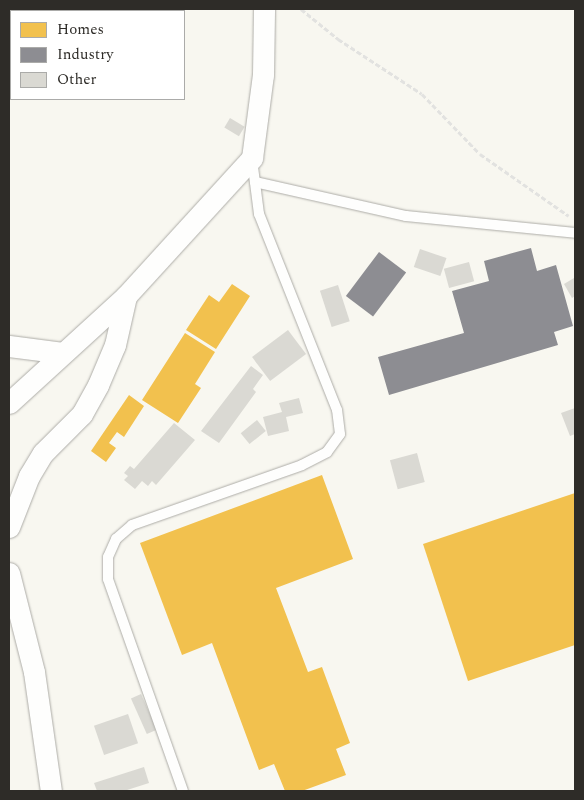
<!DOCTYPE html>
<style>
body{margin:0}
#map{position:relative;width:584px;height:800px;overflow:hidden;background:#f8f7f0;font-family:Spectral,serif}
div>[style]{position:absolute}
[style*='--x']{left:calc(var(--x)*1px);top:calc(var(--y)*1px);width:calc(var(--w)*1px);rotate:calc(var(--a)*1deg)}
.homes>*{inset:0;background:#f2c14e}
.industry>*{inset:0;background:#8d8d92;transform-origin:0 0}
.building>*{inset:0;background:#dad9d3;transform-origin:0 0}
.path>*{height:3px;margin-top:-1.5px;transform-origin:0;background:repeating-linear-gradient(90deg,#e2e2e0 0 5px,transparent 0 7.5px)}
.roads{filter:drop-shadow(0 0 1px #adaca7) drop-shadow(0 0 1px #adaca7)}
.service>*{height:10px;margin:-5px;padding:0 5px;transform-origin:5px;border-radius:5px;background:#fefefd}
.minor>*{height:21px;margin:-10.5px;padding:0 10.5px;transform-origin:10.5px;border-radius:10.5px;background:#fefefd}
span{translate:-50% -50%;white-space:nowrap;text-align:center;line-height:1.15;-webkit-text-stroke:5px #fff;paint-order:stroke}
.frame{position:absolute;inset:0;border:10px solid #2e2c28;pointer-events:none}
.legend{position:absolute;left:10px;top:10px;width:175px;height:90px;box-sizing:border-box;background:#fff;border:1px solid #ababa9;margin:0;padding:6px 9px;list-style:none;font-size:15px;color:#2e2c28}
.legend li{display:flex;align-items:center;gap:10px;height:25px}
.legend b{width:25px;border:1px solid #ababa9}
</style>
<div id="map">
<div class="homes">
<i style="clip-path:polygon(232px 284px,250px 296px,216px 349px,186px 330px,209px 295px,219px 302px)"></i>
<i style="clip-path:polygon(185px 333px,215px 352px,195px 384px,201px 388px,178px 423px,142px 400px)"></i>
<i style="clip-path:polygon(129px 395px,144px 406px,124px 437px,117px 432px,109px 443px,116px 448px,106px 462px,91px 451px)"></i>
<i style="clip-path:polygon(322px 475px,353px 559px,276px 588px,308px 672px,322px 667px,350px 743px,336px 749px,346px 775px,302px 791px,285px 791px,274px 764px,259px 770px,212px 643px,182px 655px,140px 543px)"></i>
<i style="clip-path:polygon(575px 493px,575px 645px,468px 681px,423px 544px)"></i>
</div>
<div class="industry">
<i style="clip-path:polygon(531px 248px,537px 271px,556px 265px,573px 326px,554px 332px,558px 345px,389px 395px,378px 357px,464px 333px,452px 291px,489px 281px,484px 261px)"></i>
<i style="left:379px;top:252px;width:34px;height:55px;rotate:37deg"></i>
</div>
<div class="building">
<i style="left:230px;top:118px;width:17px;height:11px;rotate:31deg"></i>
<i style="left:420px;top:249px;width:28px;height:19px;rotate:19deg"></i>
<i style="left:469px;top:262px;width:20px;height:26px;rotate:75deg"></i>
<i style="clip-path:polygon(574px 278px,575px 296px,572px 298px,564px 284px)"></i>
<i style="left:338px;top:285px;width:38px;height:19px;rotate:72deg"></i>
<i style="left:288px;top:330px;width:30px;height:45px;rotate:53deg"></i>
<i style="clip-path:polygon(251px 366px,263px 375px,253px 389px,256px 392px,219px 443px,201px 431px)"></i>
<i style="clip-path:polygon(299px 398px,303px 413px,286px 417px,289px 431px,268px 436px,263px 417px,282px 412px,279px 403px)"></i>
<i style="clip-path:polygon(575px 408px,575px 434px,570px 436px,561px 413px)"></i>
<i style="left:257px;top:420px;width:14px;height:21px;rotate:51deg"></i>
<i style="clip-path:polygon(174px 423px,195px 440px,156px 485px,152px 481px,148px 486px,142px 481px,135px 489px,124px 480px,128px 476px,124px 473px,130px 466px,134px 469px)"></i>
<i style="left:417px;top:453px;width:30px;height:28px;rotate:75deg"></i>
<i style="left:141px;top:694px;width:39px;height:11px;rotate:66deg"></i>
<i style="left:128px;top:714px;width:31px;height:36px;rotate:71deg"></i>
<i style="clip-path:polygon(144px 767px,149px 783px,124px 791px,97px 791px,94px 783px)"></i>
</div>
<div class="path">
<i style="--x:301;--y:9;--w:48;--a:39"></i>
<i style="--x:338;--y:39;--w:100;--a:33.2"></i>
<i style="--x:422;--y:94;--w:83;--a:46"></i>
<i style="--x:480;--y:154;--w:108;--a:34.9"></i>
</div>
<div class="roads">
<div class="service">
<i style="--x:255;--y:182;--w:155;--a:12.7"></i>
<i style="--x:406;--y:216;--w:170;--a:5.7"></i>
<i style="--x:183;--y:791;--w:225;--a:-109.5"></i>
<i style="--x:108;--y:579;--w:22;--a:-90"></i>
<i style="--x:108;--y:557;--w:20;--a:-66"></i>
<i style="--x:116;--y:539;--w:21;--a:-41"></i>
<i style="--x:132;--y:525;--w:180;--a:-19.4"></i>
<i style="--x:302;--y:465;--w:28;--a:-27"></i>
<i style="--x:327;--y:452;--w:22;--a:-54"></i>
<i style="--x:340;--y:434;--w:24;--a:-97"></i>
<i style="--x:337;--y:410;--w:211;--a:-111.7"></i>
<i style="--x:259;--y:214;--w:55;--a:-97.3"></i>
</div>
<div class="minor">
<i style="--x:153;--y:11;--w:6;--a:-18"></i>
<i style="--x:9;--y:70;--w:3;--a:-45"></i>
<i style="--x:9;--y:346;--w:54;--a:7.4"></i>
<i style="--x:9;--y:403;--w:159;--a:-42.4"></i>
<i style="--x:126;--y:296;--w:187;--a:-47.6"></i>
<i style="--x:252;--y:158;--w:84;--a:-82.5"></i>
<i style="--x:263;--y:75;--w:66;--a:-89.1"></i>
<i style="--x:9;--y:527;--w:55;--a:-68.6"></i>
<i style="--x:29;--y:476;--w:27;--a:-59"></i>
<i style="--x:43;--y:453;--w:55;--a:-45"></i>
<i style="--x:82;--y:414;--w:33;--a:-61"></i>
<i style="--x:98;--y:385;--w:43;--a:-67"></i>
<i style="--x:115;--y:345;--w:50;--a:-77.3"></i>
<i style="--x:9;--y:573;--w:102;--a:75.8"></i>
<i style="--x:34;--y:672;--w:120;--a:81.9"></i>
</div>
</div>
<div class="frame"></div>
<ul class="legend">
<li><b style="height:14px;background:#f2c14e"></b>Homes</li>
<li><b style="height:14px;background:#8d8d92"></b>Industry</li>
<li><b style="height:14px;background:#dad9d3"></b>Other</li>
</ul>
</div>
